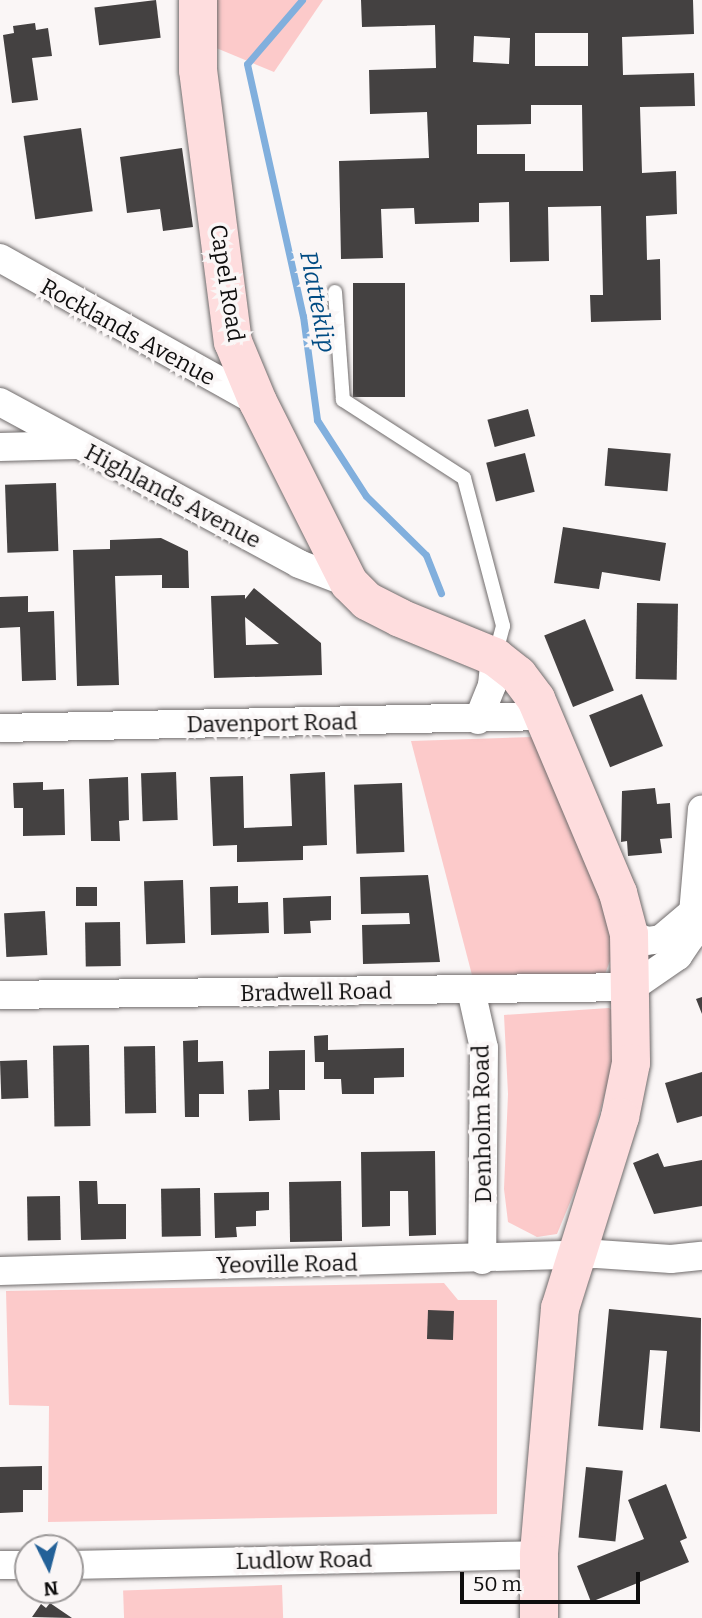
<!DOCTYPE html>
<style>
body{margin:0}
#map{position:relative;width:702px;height:1618px;overflow:hidden;background:#faf6f6;font-family:Bitter,serif}
div>[style]{position:absolute}
[style*='--x']{left:calc(var(--x)*1px);top:calc(var(--y)*1px);width:calc(var(--w)*1px);rotate:calc(var(--a)*1deg)}
.green>*{inset:0;background:#fccaca;transform-origin:0 0}
.stream>*{height:7px;margin:-3.5px;padding:0 3.5px;transform-origin:3.5px;border-radius:3.5px;background:#81afdd}
.building>*{inset:0;background:#444141;transform-origin:0 0}
.roads{filter:drop-shadow(0 0 2px #706c6c) drop-shadow(0 0 2px #706c6c)}
.lane>*{height:14px;margin:-7px;padding:0 7px;transform-origin:7px;border-radius:7px;background:#fff}
.street>*{height:28px;margin:-14px;padding:0 14px;transform-origin:14px;border-radius:14px;background:#fff}
.secondary>*{height:38px;margin:-19px;padding:0 19px;transform-origin:19px;border-radius:19px;background:#feddde}
span{translate:-50% -50%;white-space:nowrap;text-align:center;line-height:1.15;-webkit-text-stroke:7px #faf6f6;paint-order:stroke}
.street-label{font-size:23px;color:#0f0e0e}
.water-label{font-size:24px;color:#004b83;font-style:italic}
.north{position:absolute;left:14px;top:1534px;width:70px;height:70px;box-sizing:border-box;background:#faf6f6;border:2px solid #9c9999;border-radius:50%;rotate:174deg;font-size:19px;font-weight:700;line-height:28px;text-align:center;color:#0f0e0e}
.north::after{content:'';display:block;margin:auto;width:24px;height:32px;background:#236198;clip-path:polygon(50% 0,100% 100%,50% 72%,0 100%)}
.scale{position:absolute;left:460px;top:1572px;width:180px;height:32px;box-sizing:border-box;border:4px solid #0f0e0e;border-top:0;padding-left:9px;font-size:21px;line-height:24px;white-space:nowrap;color:#0f0e0e;-webkit-text-stroke:5px #faf6f6;paint-order:stroke}
</style>
<div id="map">
<div class="green">
<i style="clip-path:polygon(208px 0,323px 0,274px 72px,209px 45px)"></i>
<i style="clip-path:polygon(532px 737px,604px 904px,615px 948px,605px 974px,472px 975px,411px 741px)"></i>
<i style="clip-path:polygon(609px 1008px,622px 1019px,621px 1037px,583px 1171px,557px 1234px,537px 1237px,508px 1222px,504px 1189px,508px 1094px,504px 1015px)"></i>
<i style="clip-path:polygon(444px 1283px,458px 1300px,497px 1300px,497px 1514px,48px 1522px,49px 1406px,9px 1405px,6px 1291px)"></i>
<i style="left:282px;top:1585px;width:33px;height:159px;rotate:88deg"></i>
</div>
<div class="stream">
<i style="--x:302;--y:0;--w:84;--a:130.7"></i>
<i style="--x:247;--y:64;--w:258;--a:77.5"></i>
<i style="--x:303;--y:316;--w:105;--a:82.3"></i>
<i style="--x:317;--y:420;--w:90;--a:57.2"></i>
<i style="--x:366;--y:496;--w:84;--a:44.5"></i>
<i style="--x:426;--y:555;--w:41;--a:68.5"></i>
</div>
<div class="building">
<i style="left:156px;top:0;width:38px;height:62px;rotate:83deg"></i>
<i style="clip-path:polygon(evenodd,361px 0,693px 0,694px 34px,622px 37px,623px 75px,694px 73px,695px 106px,640px 107px,642px 173px,676px 171px,677px 214px,646px 216px,647px 260px,660px 259px,661px 320px,591px 322px,590px 295px,603px 295px,601px 206px,548px 207px,549px 261px,510px 262px,509px 202px,479px 203px,479px 222px,415px 224px,414px 208px,381px 209px,383px 258px,341px 259px,339px 161px,429px 158px,427px 112px,370px 114px,369px 70px,436px 68px,435px 25px,362px 27px,361px 0,535px 33px,588px 33px,588px 66px,535px 66px,535px 33px,361px 0,474px 36px,510px 38px,509px 64px,473px 62px,474px 36px,361px 0,531px 105px,582px 105px,583px 171px,525px 171px,525px 154px,477px 154px,477px 125px,531px 124px,531px 105px)"></i>
<i style="clip-path:polygon(35px 23px,36px 30px,48px 28px,52px 56px,32px 58px,38px 100px,12px 103px,3px 35px,14px 33px,13px 26px)"></i>
<i style="left:81px;top:128px;width:84px;height:58px;rotate:82deg"></i>
<i style="clip-path:polygon(182px 148px,193px 227px,163px 231px,160px 209px,127px 213px,120px 157px)"></i>
<i style="left:353px;top:283px;width:52px;height:114px"></i>
<i style="left:528px;top:409px;width:28px;height:42px;rotate:75deg"></i>
<i style="left:608px;top:448px;width:63px;height:38px;rotate:5deg"></i>
<i style="left:525px;top:453px;width:40px;height:40px;rotate:76deg"></i>
<i style="left:56px;top:483px;width:68px;height:51px;rotate:88deg"></i>
<i style="clip-path:polygon(563px 527px,666px 543px,660px 581px,602px 572px,599px 589px,554px 583px)"></i>
<i style="clip-path:polygon(161px 538px,188px 551px,189px 588px,162px 588px,162px 575px,115px 576px,119px 685px,77px 686px,73px 550px,110px 549px,110px 540px)"></i>
<i style="clip-path:polygon(evenodd,254px 588px,321px 643px,322px 675px,214px 678px,211px 596px,245px 595px,245px 599px,254px 588px,245px 617px,279px 644px,246px 645px,245px 617px)"></i>
<i style="clip-path:polygon(28px 596px,28px 612px,54px 611px,56px 680px,22px 681px,20px 627px,0 628px,0 597px)"></i>
<i style="left:637px;top:603px;width:41px;height:76px;rotate:1deg"></i>
<i style="left:585px;top:619px;width:77px;height:44px;rotate:68deg"></i>
<i style="left:642px;top:694px;width:56px;height:57px;rotate:68deg"></i>
<i style="left:176px;top:772px;width:48px;height:35px;rotate:88deg"></i>
<i style="clip-path:polygon(325px 772px,327px 845px,303px 846px,303px 860px,237px 862px,237px 845px,213px 846px,210px 777px,243px 776px,244px 828px,292px 826px,290px 774px)"></i>
<i style="clip-path:polygon(128px 777px,129px 820px,119px 821px,120px 841px,91px 841px,89px 779px)"></i>
<i style="clip-path:polygon(43px 782px,43px 790px,64px 789px,65px 835px,23px 836px,23px 808px,14px 808px,13px 783px)"></i>
<i style="left:402px;top:783px;width:69px;height:48px;rotate:88deg"></i>
<i style="clip-path:polygon(655px 788px,657px 804px,670px 803px,672px 838px,660px 839px,662px 853px,628px 856px,627px 841px,621px 842px,622px 791px)"></i>
<i style="clip-path:polygon(428px 875px,440px 962px,363px 964px,362px 925px,410px 924px,409px 913px,361px 914px,360px 877px)"></i>
<i style="left:183px;top:880px;width:63px;height:39px;rotate:88deg"></i>
<i style="clip-path:polygon(238px 886px,238px 903px,268px 902px,269px 933px,211px 935px,210px 887px)"></i>
<i style="left:76px;top:887px;width:21px;height:19px"></i>
<i style="clip-path:polygon(331px 896px,331px 920px,310px 921px,311px 933px,284px 934px,283px 898px)"></i>
<i style="left:45px;top:911px;width:44px;height:41px;rotate:87deg"></i>
<i style="left:120px;top:922px;width:44px;height:35px;rotate:89deg"></i>
<i style="clip-path:polygon(702px 997px,702px 1014px,696px 999px)"></i>
<i style="clip-path:polygon(328px 1035px,328px 1050px,404px 1048px,404px 1077px,374px 1078px,374px 1094px,342px 1094px,341px 1079px,324px 1079px,324px 1062px,315px 1062px,314px 1036px)"></i>
<i style="clip-path:polygon(198px 1040px,198px 1062px,223px 1061px,224px 1094px,199px 1094px,199px 1117px,185px 1117px,183px 1041px)"></i>
<i style="left:89px;top:1045px;width:81px;height:36px;rotate:89deg"></i>
<i style="left:155px;top:1046px;width:67px;height:31px;rotate:89deg"></i>
<i style="clip-path:polygon(305px 1050px,305px 1090px,279px 1090px,280px 1120px,249px 1121px,248px 1090px,269px 1089px,269px 1051px)"></i>
<i style="left:27px;top:1060px;width:38px;height:27px;rotate:88deg"></i>
<i style="clip-path:polygon(702px 1072px,702px 1116px,677px 1123px,665px 1083px)"></i>
<i style="clip-path:polygon(435px 1151px,436px 1235px,409px 1236px,408px 1191px,390px 1191px,390px 1226px,362px 1227px,361px 1152px)"></i>
<i style="clip-path:polygon(658px 1153px,664px 1167px,702px 1160px,702px 1206px,654px 1214px,633px 1163px)"></i>
<i style="clip-path:polygon(79px 1181px,97px 1181px,98px 1204px,126px 1204px,126px 1239px,81px 1240px)"></i>
<i style="left:341px;top:1181px;width:60px;height:52px;rotate:89deg"></i>
<i style="left:200px;top:1188px;width:48px;height:39px;rotate:89deg"></i>
<i style="clip-path:polygon(269px 1192px,269px 1210px,256px 1211px,256px 1226px,236px 1227px,237px 1237px,215px 1238px,214px 1193px)"></i>
<i style="left:60px;top:1196px;width:44px;height:33px;rotate:89deg"></i>
<i style="clip-path:polygon(609px 1309px,701px 1318px,700px 1432px,660px 1428px,667px 1351px,650px 1350px,643px 1430px,598px 1426px)"></i>
<i style="left:428px;top:1310px;width:26px;height:29px;rotate:2deg"></i>
<i style="clip-path:polygon(42px 1466px,42px 1490px,23px 1490px,23px 1512px,0 1513px,0 1467px)"></i>
<i style="left:586px;top:1467px;width:37px;height:71px;rotate:6deg"></i>
<i style="clip-path:polygon(666px 1484px,687px 1538px,680px 1541px,689px 1562px,591px 1602px,577px 1566px,644px 1539px,628px 1500px)"></i>
<i style="clip-path:polygon(50px 1603px,72px 1618px,32px 1617px,41px 1604px,46px 1608px)"></i>
</div>
<div class="roads">
<div class="lane">
<i style="--x:335;--y:292;--w:108;--a:85.8"></i>
<i style="--x:343;--y:400;--w:144;--a:32.8"></i>
<i style="--x:464;--y:478;--w:153;--a:75.2"></i>
<i style="--x:503;--y:626;--w:31;--a:105"></i>
</div>
<div class="street">
<i style="--x:0;--y:258;--w:295;--a:29.2"></i>
<i style="--x:0;--y:402;--w:340;--a:28.4"></i>
<i style="--x:299;--y:564;--w:53;--a:20.8"></i>
<i style="--x:0;--y:447;--w:77;--a:-1.5"></i>
<i style="--x:478;--y:720;--w:38;--a:-68"></i>
<i style="--x:492;--y:685;--w:28;--a:-84"></i>
<i style="--x:0;--y:728;--w:544;--a:-1.26"></i>
<i style="--x:629;--y:934;--w:19;--a:21"></i>
<i style="--x:647;--y:941;--w:14;--a:-8"></i>
<i style="--x:661;--y:939;--w:45;--a:-40.5"></i>
<i style="--x:471;--y:990;--w:59;--a:77.4"></i>
<i style="--x:484;--y:1048;--w:212;--a:90.5"></i>
<i style="--x:0;--y:995;--w:633;--a:-0.72"></i>
<i style="--x:633;--y:987;--w:55;--a:-34.6"></i>
<i style="--x:678;--y:956;--w:23;--a:-56"></i>
<i style="--x:691;--y:937;--w:128;--a:-85.1"></i>
<i style="--x:0;--y:1271;--w:597;--a:-1.63"></i>
<i style="--x:597;--y:1254;--w:74;--a:3.9"></i>
<i style="--x:671;--y:1259;--w:31;--a:-6"></i>
<i style="--x:0;--y:1565;--w:28;--a:0"></i>
<i style="--x:70;--y:1565;--w:469;--a:-1.2"></i>
</div>
<div class="secondary">
<i style="--x:198;--y:0;--w:70;--a:90"></i>
<i style="--x:198;--y:70;--w:274;--a:82.7"></i>
<i style="--x:233;--y:342;--w:65;--a:67.4"></i>
<i style="--x:258;--y:402;--w:203;--a:63.3"></i>
<i style="--x:349;--y:583;--w:25;--a:45"></i>
<i style="--x:367;--y:601;--w:37;--a:27"></i>
<i style="--x:400;--y:618;--w:103;--a:22.3"></i>
<i style="--x:495;--y:657;--w:29;--a:38"></i>
<i style="--x:518;--y:675;--w:30;--a:53"></i>
<i style="--x:536;--y:699;--w:211;--a:67.1"></i>
<i style="--x:618;--y:893;--w:42;--a:75"></i>
<i style="--x:629;--y:934;--w:129;--a:89.1"></i>
<i style="--x:631;--y:1063;--w:55;--a:101.5"></i>
<i style="--x:620;--y:1117;--w:200;--a:107.4"></i>
<i style="--x:560;--y:1308;--w:248;--a:94.9"></i>
<i style="--x:539;--y:1555;--w:63;--a:90"></i>
</div>
</div>
<div class="street-label">
<span style="left:227px;top:283px;rotate:81deg">Capel Road</span>
<span style="left:128px;top:332px;rotate:29deg">Rocklands Avenue</span>
<span style="left:173px;top:496px;rotate:28deg">Highlands Avenue</span>
<span style="left:272px;top:723px;rotate:-1deg">Davenport Road</span>
<span style="left:316px;top:992px;rotate:-1deg">Bradwell Road</span>
<span style="left:482px;top:1124px;rotate:-91deg">Denholm Road</span>
<span style="left:287px;top:1264px;rotate:-1deg">Yeoville Road</span>
<span style="left:304px;top:1560px;rotate:-1deg">Ludlow Road</span>
</div>
<div class="water-label">
<span style="left:317px;top:302px;rotate:79deg">Platteklip</span>
</div>
<div class="north">N</div>
<div class="scale">50 m</div>
</div>
